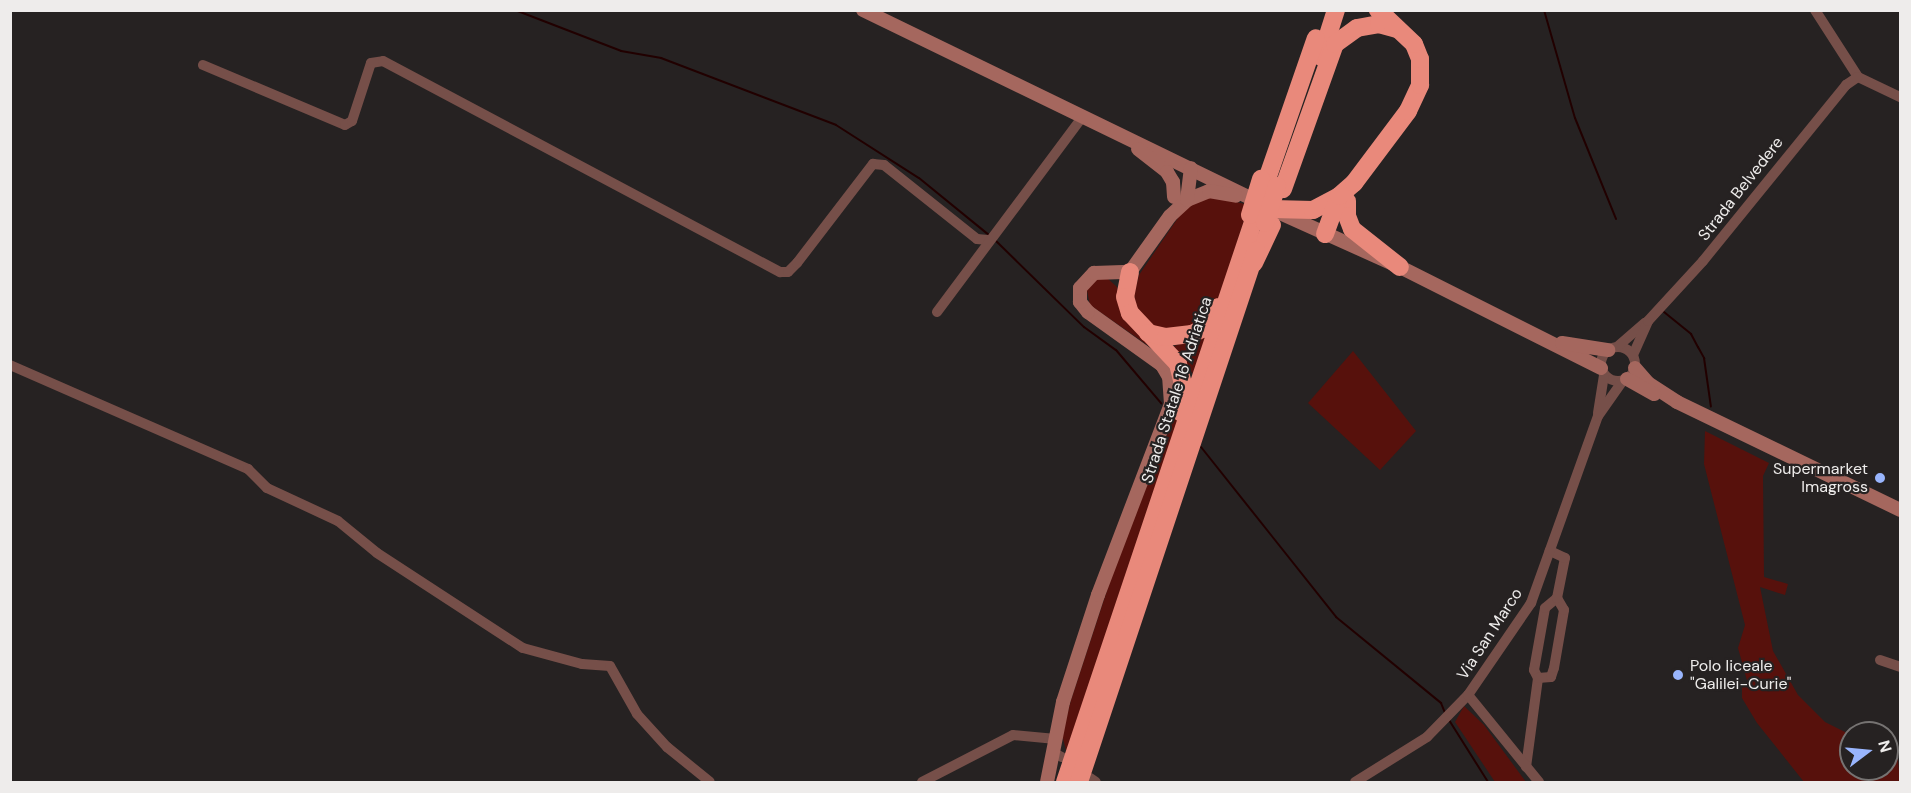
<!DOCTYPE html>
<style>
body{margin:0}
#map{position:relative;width:1911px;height:793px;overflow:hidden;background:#262222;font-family:"DM Sans",sans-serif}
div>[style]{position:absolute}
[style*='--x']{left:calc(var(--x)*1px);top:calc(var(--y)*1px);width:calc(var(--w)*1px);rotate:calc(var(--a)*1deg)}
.green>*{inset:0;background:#57110c}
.stream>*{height:2px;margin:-1px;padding:0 1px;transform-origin:1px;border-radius:1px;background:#210000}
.street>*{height:10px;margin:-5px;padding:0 5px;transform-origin:5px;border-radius:5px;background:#764f49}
.street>.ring{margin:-5px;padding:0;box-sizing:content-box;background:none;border:10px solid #764f49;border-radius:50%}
.secondary>*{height:14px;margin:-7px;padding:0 7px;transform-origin:7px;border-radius:7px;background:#a5675e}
.highway>*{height:18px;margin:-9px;padding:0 9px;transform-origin:9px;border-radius:9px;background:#e9897b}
.highway-bridge>*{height:18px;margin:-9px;padding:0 9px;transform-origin:9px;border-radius:9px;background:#e9897b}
.dots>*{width:16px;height:16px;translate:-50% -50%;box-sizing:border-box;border:3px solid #262222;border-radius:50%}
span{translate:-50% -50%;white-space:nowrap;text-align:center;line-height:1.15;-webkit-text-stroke:4.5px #262222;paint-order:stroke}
.street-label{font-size:16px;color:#eeeceb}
.poi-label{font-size:16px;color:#eeeceb}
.right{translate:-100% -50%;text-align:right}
.left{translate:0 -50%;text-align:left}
.frame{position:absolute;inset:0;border:12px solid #eeeceb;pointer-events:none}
.north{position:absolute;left:1839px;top:721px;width:60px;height:60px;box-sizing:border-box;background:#262222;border:2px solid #767372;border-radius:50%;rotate:74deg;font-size:16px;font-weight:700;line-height:24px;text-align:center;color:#eeeceb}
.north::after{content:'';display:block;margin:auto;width:21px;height:27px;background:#99b5fd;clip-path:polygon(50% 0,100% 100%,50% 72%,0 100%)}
</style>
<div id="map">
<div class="green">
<i style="clip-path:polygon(1208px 195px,1249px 205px,1217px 305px,1198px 327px,1157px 329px,1140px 314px,1136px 304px,1134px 295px,1139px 275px,1182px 212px,1193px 201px)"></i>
<i style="clip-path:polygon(1106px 277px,1117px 287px,1128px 321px,1174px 363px,1184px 392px,1179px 417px,1067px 754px,1062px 735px,1071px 700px,1118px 557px,1171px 426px,1179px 397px,1174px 371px,1166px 358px,1090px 305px,1086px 286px,1094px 279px)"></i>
<i style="clip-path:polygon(1206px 336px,1193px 374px,1174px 346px)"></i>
<i style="clip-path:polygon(1353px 351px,1416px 431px,1380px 470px,1308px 403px)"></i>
<i style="clip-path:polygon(1705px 431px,1769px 463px,1763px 476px,1764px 577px,1788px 584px,1785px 595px,1760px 587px,1773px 651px,1798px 695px,1825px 722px,1849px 734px,1851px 769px,1887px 769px,1887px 745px,1897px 749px,1900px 782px,1804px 782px,1757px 723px,1742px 698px,1742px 688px,1748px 684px,1738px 648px,1745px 625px,1704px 464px)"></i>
<i style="clip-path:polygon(1464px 706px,1484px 725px,1526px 782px,1495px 782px,1455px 722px)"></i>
</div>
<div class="stream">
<i style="--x:515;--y:10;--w:114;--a:21.1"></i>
<i style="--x:621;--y:51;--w:41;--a:9.9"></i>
<i style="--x:661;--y:58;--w:187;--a:20.9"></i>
<i style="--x:836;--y:125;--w:98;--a:32.6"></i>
<i style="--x:919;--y:178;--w:92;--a:39.2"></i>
<i style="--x:1544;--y:10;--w:112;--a:74"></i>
<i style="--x:1575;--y:118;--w:109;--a:67.9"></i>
<i style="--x:994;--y:239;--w:126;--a:44.4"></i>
<i style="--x:1084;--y:327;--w:39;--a:36"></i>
<i style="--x:1116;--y:350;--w:70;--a:49.7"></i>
<i style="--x:1664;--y:312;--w:35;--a:39"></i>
<i style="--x:1691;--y:334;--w:15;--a:62"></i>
<i style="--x:1698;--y:347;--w:13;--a:61"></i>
<i style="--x:1704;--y:358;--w:49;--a:81.9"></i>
<i style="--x:1201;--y:447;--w:217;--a:51.5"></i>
<i style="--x:1336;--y:617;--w:136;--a:39.3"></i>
<i style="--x:1441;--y:703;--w:11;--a:68"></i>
<i style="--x:1449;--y:720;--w:73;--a:57.8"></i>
</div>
<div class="street">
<i style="--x:1815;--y:10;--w:80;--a:57.3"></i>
<i style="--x:1858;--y:77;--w:47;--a:25.5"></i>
<i style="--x:203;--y:65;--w:154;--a:22.9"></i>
<i style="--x:345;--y:125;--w:8;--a:-30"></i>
<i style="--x:352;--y:121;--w:61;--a:-71.9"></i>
<i style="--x:371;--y:63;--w:12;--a:-9"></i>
<i style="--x:383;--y:61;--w:450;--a:28"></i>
<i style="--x:780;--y:272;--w:8;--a:0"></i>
<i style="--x:788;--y:272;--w:13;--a:-45"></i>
<i style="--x:797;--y:263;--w:125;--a:-52.5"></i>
<i style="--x:873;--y:164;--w:11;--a:5"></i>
<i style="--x:884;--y:165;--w:119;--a:38.5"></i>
<i style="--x:977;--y:239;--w:11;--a:5"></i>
<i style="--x:937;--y:312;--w:244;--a:-53.3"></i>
<i class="ring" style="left:1601px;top:347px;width:24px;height:24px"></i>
<i style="--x:1617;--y:347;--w:37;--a:-41"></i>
<i style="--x:1633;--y:355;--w:37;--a:-66"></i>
<i style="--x:1648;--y:321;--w:81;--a:-47.5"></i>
<i style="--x:1703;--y:261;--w:227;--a:-50.9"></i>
<i style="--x:1846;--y:85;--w:14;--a:-34"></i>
<i style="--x:10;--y:365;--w:260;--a:23.6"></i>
<i style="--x:248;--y:469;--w:27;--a:45"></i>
<i style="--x:267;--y:488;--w:78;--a:24.9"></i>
<i style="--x:338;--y:521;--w:50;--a:39.4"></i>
<i style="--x:377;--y:553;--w:174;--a:33.1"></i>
<i style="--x:523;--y:648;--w:61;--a:15.2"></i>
<i style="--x:582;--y:664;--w:28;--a:4"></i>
<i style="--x:610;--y:666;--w:55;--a:60.6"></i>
<i style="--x:637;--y:714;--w:45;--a:47.7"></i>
<i style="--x:667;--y:747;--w:55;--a:39.1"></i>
<i style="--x:1598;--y:413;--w:39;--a:-81"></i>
<i style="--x:1880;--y:660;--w:21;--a:19"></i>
<i style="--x:1538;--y:678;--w:9;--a:-117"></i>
<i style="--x:1534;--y:670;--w:63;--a:-79.9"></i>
<i style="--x:1545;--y:608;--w:16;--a:-40"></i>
<i style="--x:1054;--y:753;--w:9;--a:27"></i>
<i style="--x:1526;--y:767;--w:90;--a:-82.3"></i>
<i style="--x:1538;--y:678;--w:13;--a:-4"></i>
<i style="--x:1551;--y:677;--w:9;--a:-72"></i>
<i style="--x:1554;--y:668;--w:59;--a:-80.2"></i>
<i style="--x:1564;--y:610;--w:14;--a:-120"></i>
<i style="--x:1557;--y:598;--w:41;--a:-78.7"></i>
<i style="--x:1565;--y:558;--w:17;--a:-155"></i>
<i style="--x:1090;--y:778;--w:7;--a:34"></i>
<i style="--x:922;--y:782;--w:102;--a:-27.3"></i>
<i style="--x:1013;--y:735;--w:43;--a:5.3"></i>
<i style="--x:1355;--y:782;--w:85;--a:-32"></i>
<i style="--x:1427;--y:737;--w:59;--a:-45.7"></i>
<i style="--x:1539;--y:782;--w:112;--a:-129.2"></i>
<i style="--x:1468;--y:695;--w:112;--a:-55.6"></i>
<i style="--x:1531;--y:603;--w:199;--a:-70.3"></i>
<i style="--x:1598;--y:416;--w:42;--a:-54.8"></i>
</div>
<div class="secondary">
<i style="--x:863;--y:10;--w:442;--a:25.9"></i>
<i style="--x:1138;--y:149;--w:37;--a:38"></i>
<i style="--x:1167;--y:172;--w:12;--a:59"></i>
<i style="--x:1173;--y:182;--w:15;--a:86"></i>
<i style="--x:1187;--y:200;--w:24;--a:-22"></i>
<i style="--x:1209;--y:191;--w:27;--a:10"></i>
<i style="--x:1278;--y:212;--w:134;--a:24.3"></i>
<i style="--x:1400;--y:267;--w:225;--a:26.7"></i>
<i style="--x:1562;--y:343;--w:47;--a:8.7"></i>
<i style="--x:1635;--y:368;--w:20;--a:49"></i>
<i style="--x:1648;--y:383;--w:35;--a:33"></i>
<i style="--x:1677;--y:402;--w:248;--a:25.8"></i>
<i style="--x:1627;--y:379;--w:31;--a:29"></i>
<i style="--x:1047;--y:782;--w:82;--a:-78.7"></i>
<i style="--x:1063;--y:702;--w:113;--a:-71.9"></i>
<i style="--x:1098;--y:595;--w:204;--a:-69.1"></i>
<i style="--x:1171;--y:404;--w:27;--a:-94"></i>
<i style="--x:1169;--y:377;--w:14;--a:-120"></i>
<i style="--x:1162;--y:365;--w:91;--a:-144.4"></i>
<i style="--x:1088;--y:312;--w:13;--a:-129"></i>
<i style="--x:1080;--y:302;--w:14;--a:-90"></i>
<i style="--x:1080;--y:288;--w:21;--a:-47"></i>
<i style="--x:1094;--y:273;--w:36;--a:-2"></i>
<i style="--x:1130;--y:272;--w:69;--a:-54.5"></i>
<i style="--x:1170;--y:216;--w:23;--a:-43"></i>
<i style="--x:1187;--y:200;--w:32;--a:-83"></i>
</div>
<div class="highway">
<i style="--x:1321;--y:57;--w:49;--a:-72.3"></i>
<i style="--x:1266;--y:182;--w:152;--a:-70.9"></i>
<i style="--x:1283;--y:189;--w:154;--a:-70.3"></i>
<i style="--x:1335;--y:44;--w:27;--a:-36"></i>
<i style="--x:1357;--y:28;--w:22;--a:-10"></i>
<i style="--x:1379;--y:24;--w:18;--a:16"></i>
<i style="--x:1347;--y:201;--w:15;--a:90"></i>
<i style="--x:1347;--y:216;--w:14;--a:69"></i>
<i style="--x:1352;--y:229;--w:61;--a:38.4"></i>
<i style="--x:1273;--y:209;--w:40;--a:1.4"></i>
<i style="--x:1313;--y:210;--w:30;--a:-28"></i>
<i style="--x:1325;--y:234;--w:40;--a:-69.8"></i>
<i style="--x:1339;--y:196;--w:20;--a:-41"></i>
<i style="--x:1354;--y:183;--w:90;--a:-53.1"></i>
<i style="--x:1408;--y:111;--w:29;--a:-65"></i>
<i style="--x:1420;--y:85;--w:26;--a:-90"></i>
<i style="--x:1420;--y:59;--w:16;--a:-112"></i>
<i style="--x:1414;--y:44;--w:50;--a:-136.6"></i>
<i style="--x:1254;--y:263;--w:42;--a:-64.7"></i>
<i style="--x:1130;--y:272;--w:25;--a:101"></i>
<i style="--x:1125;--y:297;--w:17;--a:73"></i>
<i style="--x:1130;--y:313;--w:70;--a:46.7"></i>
<i style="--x:1178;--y:364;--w:30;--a:76"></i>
<i style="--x:1185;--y:393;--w:20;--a:101"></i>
<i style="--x:1148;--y:333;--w:18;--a:13"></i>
<i style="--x:1166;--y:337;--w:26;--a:-7"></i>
<i style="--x:1192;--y:334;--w:11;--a:-27"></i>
<i style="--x:1202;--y:329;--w:27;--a:-54"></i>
<i style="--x:1065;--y:782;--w:594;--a:-71.44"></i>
<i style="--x:1079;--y:782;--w:560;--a:-71.57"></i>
</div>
<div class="highway-bridge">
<i style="--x:1250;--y:215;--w:38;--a:-73"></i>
<i style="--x:1265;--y:223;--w:39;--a:-72"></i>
</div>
<div class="dots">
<i style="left:1880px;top:478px;background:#99b5fd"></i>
<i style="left:1678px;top:675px;background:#99b5fd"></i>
</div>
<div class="street-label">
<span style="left:1741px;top:189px;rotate:-52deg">Strada Belvedere</span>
<span style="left:1177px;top:390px;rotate:-72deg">Strada Statale 16 Adriatica</span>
<span style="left:1490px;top:634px;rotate:-57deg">Via San Marco</span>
</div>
<div class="poi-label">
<span class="right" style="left:1868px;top:478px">Supermarket<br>Imagross</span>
<span class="left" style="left:1690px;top:675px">Polo liceale<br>"Galilei-Curie"</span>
</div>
<div class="frame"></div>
<div class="north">N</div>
</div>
